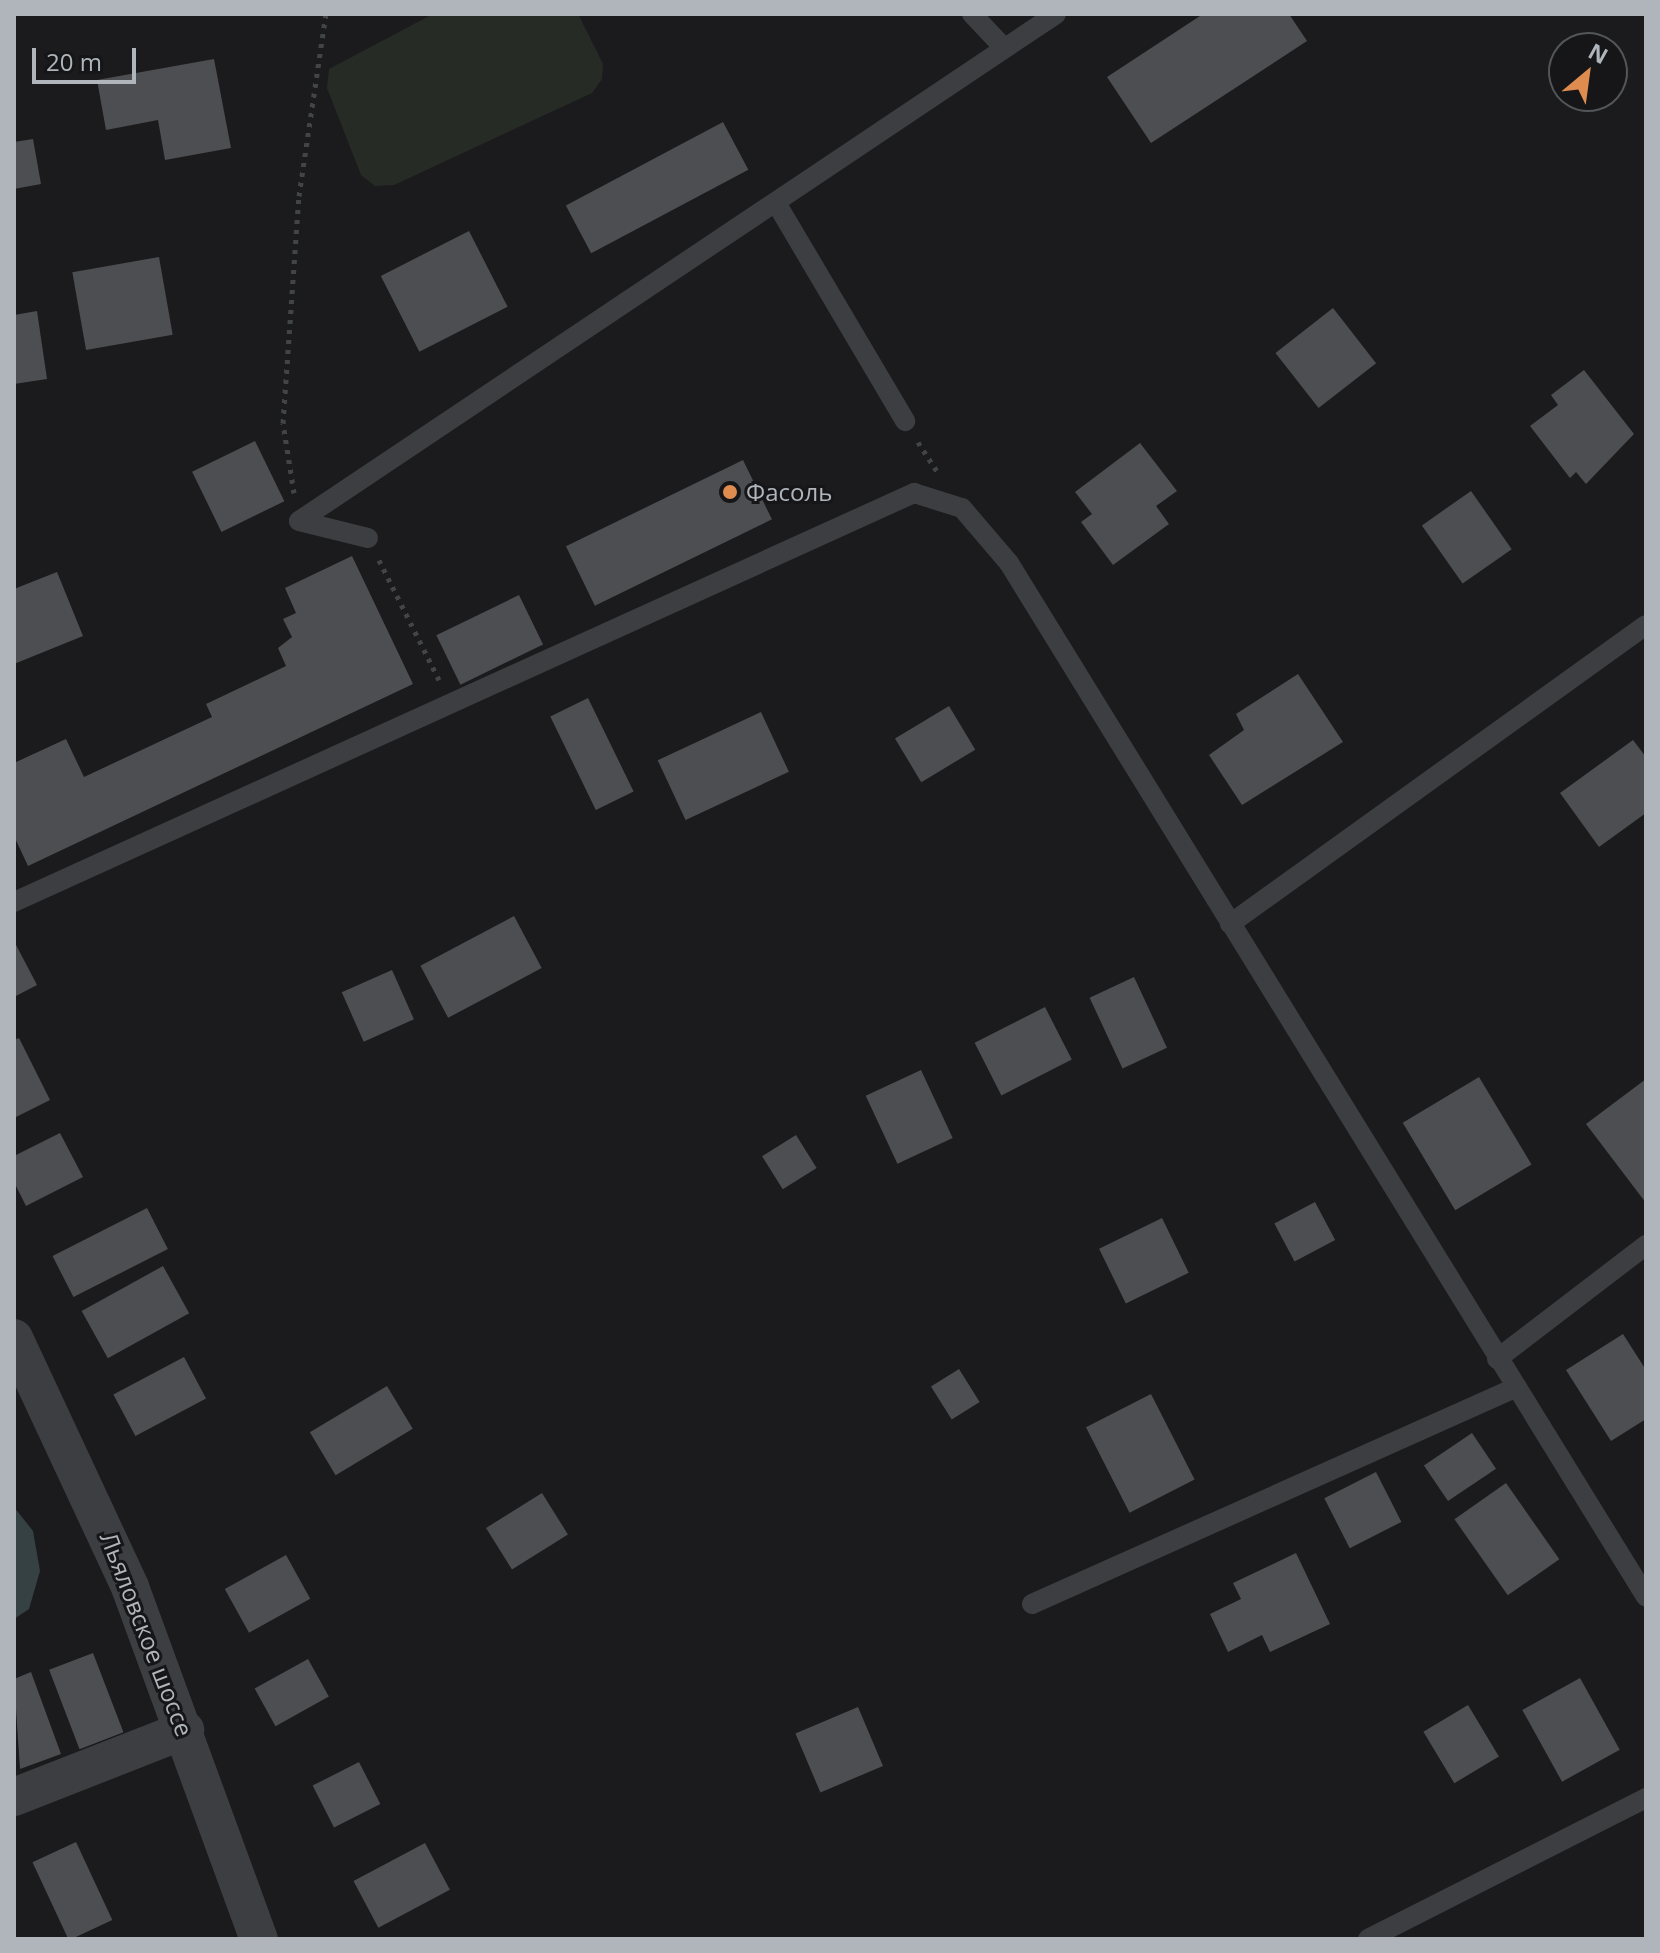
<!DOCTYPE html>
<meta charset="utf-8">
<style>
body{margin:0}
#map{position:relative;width:1660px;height:1953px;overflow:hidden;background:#1b1b1d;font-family:"Open Sans",sans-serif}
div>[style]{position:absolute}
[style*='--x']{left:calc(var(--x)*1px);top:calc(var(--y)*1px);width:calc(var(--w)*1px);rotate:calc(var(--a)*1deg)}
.green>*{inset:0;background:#262c25}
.water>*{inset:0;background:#364144}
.building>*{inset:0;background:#4d4e51;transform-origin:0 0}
.path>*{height:5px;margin-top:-2.5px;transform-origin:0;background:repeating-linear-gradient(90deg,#424548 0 4px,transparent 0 10px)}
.service>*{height:20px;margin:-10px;padding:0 10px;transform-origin:10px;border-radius:10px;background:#3c3e41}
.minor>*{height:38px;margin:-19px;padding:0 19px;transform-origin:19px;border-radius:19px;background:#3c3e41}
.dots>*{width:22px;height:22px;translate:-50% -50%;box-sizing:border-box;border:4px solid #161618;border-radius:50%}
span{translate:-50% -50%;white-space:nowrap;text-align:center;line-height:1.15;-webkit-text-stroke:6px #161618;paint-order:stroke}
.poi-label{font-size:24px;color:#afb5bb}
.left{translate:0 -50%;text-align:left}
.street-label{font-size:24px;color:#afb5bb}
.frame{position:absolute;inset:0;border:16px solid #afb5bb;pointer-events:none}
.north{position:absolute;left:1548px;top:32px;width:80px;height:80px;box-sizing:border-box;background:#161618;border:2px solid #535659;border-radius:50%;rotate:29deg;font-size:22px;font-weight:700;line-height:32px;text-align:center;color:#afb5bb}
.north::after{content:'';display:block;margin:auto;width:28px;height:36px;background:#df8c51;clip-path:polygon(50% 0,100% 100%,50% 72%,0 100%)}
.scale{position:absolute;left:32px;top:48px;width:104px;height:36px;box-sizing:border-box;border:4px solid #afb5bb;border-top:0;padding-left:10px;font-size:24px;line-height:28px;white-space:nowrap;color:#afb5bb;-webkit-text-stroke:6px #161618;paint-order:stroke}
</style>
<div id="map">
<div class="green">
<i style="clip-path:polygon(433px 14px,578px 14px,603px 64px,602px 79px,592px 93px,394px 185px,375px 186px,361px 175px,327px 88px,329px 69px)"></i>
</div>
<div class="water">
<i style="clip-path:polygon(14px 1507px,33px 1531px,40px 1571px,29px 1609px,14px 1619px)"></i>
</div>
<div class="building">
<i style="clip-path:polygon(1203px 14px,1289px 14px,1307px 41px,1151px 143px,1107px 77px)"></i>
<i style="clip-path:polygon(214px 59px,231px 148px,165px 160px,158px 120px,106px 130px,97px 80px)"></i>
<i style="left:723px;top:122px;width:54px;height:178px;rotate:62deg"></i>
<i style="clip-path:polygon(33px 139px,41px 184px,14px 189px,14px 142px)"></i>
<i style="left:469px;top:231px;width:85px;height:99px;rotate:63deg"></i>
<i style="left:159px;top:257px;width:79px;height:88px;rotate:80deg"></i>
<i style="left:1333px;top:308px;width:70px;height:73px;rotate:52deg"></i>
<i style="clip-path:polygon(37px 311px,47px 379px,14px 384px,14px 315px)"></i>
<i style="clip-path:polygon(1584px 370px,1634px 434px,1586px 484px,1576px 472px,1570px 478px,1530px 426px,1558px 405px,1551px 395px)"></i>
<i style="left:255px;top:441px;width:67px;height:70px;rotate:64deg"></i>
<i style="clip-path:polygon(1140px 443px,1177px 491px,1156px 506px,1169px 524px,1113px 565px,1081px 522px,1092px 514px,1075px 492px)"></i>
<i style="left:743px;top:460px;width:66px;height:197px;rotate:64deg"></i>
<i style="left:1471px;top:491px;width:71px;height:60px;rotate:55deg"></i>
<i style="clip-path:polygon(352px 556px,413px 684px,28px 866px,14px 836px,14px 763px,66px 739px,84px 777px,212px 717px,206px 704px,286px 666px,278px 648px,292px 637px,283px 619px,296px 613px,285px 588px)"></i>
<i style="clip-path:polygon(57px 572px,83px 636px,14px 664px,14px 589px)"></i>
<i style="left:519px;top:595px;width:55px;height:92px;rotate:64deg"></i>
<i style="clip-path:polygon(1298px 674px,1343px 742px,1242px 805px,1209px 755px,1244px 730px,1236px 714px)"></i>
<i style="left:588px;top:698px;width:104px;height:42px;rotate:64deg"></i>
<i style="left:949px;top:706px;width:51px;height:63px;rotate:59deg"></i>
<i style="left:761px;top:712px;width:66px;height:114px;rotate:65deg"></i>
<i style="clip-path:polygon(1633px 740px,1646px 757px,1646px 813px,1599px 847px,1560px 793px)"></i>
<i style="left:514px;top:916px;width:59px;height:106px;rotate:62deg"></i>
<i style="clip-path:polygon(14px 941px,37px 985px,14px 997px)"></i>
<i style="left:392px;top:970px;width:54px;height:55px;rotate:66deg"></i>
<i style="left:1134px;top:977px;width:78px;height:49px;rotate:65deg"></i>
<i style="left:1045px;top:1007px;width:59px;height:79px;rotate:63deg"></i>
<i style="clip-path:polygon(19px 1038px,50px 1100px,14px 1118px,14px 1040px)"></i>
<i style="left:921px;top:1070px;width:75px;height:61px;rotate:65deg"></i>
<i style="left:1479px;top:1077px;width:102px;height:89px;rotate:59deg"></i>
<i style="clip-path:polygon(1646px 1079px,1646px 1203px,1586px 1124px)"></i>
<i style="clip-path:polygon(60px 1133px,83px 1177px,26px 1206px,14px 1182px,14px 1156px)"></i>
<i style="left:796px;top:1135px;width:39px;height:40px;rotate:58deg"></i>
<i style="left:1315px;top:1202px;width:43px;height:46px;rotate:62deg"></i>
<i style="left:147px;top:1208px;width:46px;height:106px;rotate:63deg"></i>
<i style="left:1162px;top:1218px;width:61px;height:70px;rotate:64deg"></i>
<i style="left:163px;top:1266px;width:54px;height:93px;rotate:61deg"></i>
<i style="clip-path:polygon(1623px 1334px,1646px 1370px,1646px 1419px,1611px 1441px,1566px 1370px)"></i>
<i style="left:184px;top:1357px;width:47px;height:80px;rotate:62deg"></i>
<i style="left:959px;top:1369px;width:39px;height:33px;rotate:58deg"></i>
<i style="left:387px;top:1386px;width:50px;height:90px;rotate:59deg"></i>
<i style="left:1151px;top:1394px;width:96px;height:73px;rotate:63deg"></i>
<i style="left:1472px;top:1433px;width:43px;height:58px;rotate:56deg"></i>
<i style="left:1376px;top:1472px;width:56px;height:58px;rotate:63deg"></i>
<i style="left:1506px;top:1483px;width:93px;height:63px;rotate:55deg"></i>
<i style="left:542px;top:1493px;width:49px;height:66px;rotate:58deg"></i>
<i style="clip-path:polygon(1296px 1553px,1330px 1624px,1270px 1652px,1262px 1635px,1228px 1652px,1210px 1614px,1241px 1599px,1233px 1583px)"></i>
<i style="left:286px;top:1555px;width:50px;height:70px;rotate:61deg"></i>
<i style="left:93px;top:1653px;width:85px;height:47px;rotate:69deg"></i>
<i style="left:308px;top:1659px;width:43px;height:61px;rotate:61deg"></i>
<i style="clip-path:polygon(31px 1672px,61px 1754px,20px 1769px,14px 1679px)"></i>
<i style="left:1580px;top:1678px;width:82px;height:66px;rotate:61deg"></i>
<i style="left:1468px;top:1705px;width:60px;height:52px;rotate:59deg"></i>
<i style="left:858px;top:1707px;width:64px;height:68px;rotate:67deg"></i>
<i style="left:359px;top:1762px;width:47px;height:52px;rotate:63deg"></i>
<i style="left:76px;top:1842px;width:86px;height:48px;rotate:65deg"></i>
<i style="left:425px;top:1843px;width:53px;height:81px;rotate:62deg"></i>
</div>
<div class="path">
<i style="--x:918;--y:442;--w:35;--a:57"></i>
<i style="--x:294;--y:493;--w:71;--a:-98.9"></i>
<i style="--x:283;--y:423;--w:228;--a:-86"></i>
<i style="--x:299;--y:196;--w:184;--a:-81.6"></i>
<i style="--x:379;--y:560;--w:134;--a:63.4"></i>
</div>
<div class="service">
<i style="--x:972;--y:14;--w:47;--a:46.7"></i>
<i style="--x:778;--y:206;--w:250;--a:59.4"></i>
<i style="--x:368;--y:538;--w:71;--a:-166.2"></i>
<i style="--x:299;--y:521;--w:911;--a:-33.81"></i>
<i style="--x:14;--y:902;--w:989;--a:-24.44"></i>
<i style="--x:914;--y:493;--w:50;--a:17.4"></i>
<i style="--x:962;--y:508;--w:72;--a:49.5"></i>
<i style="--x:1009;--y:563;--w:1214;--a:58.36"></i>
<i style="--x:1230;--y:924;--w:512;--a:-35.71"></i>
<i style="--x:1497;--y:1359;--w:188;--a:-37.4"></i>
<i style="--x:1032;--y:1604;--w:531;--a:-24.1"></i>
<i style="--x:1368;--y:1939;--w:312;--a:-26.9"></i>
</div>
<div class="minor">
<i style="--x:14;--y:1338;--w:275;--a:65"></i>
<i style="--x:130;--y:1587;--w:375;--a:69.9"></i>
<i style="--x:14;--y:1797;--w:184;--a:-21.4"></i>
</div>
<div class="dots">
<i style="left:730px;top:492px;background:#df8c51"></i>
</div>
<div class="poi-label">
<span class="left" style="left:746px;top:492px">Фасоль</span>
</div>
<div class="street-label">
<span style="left:147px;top:1634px;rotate:69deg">Льяловское шоссе</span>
</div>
<div class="frame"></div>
<div class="north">N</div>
<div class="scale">20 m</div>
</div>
